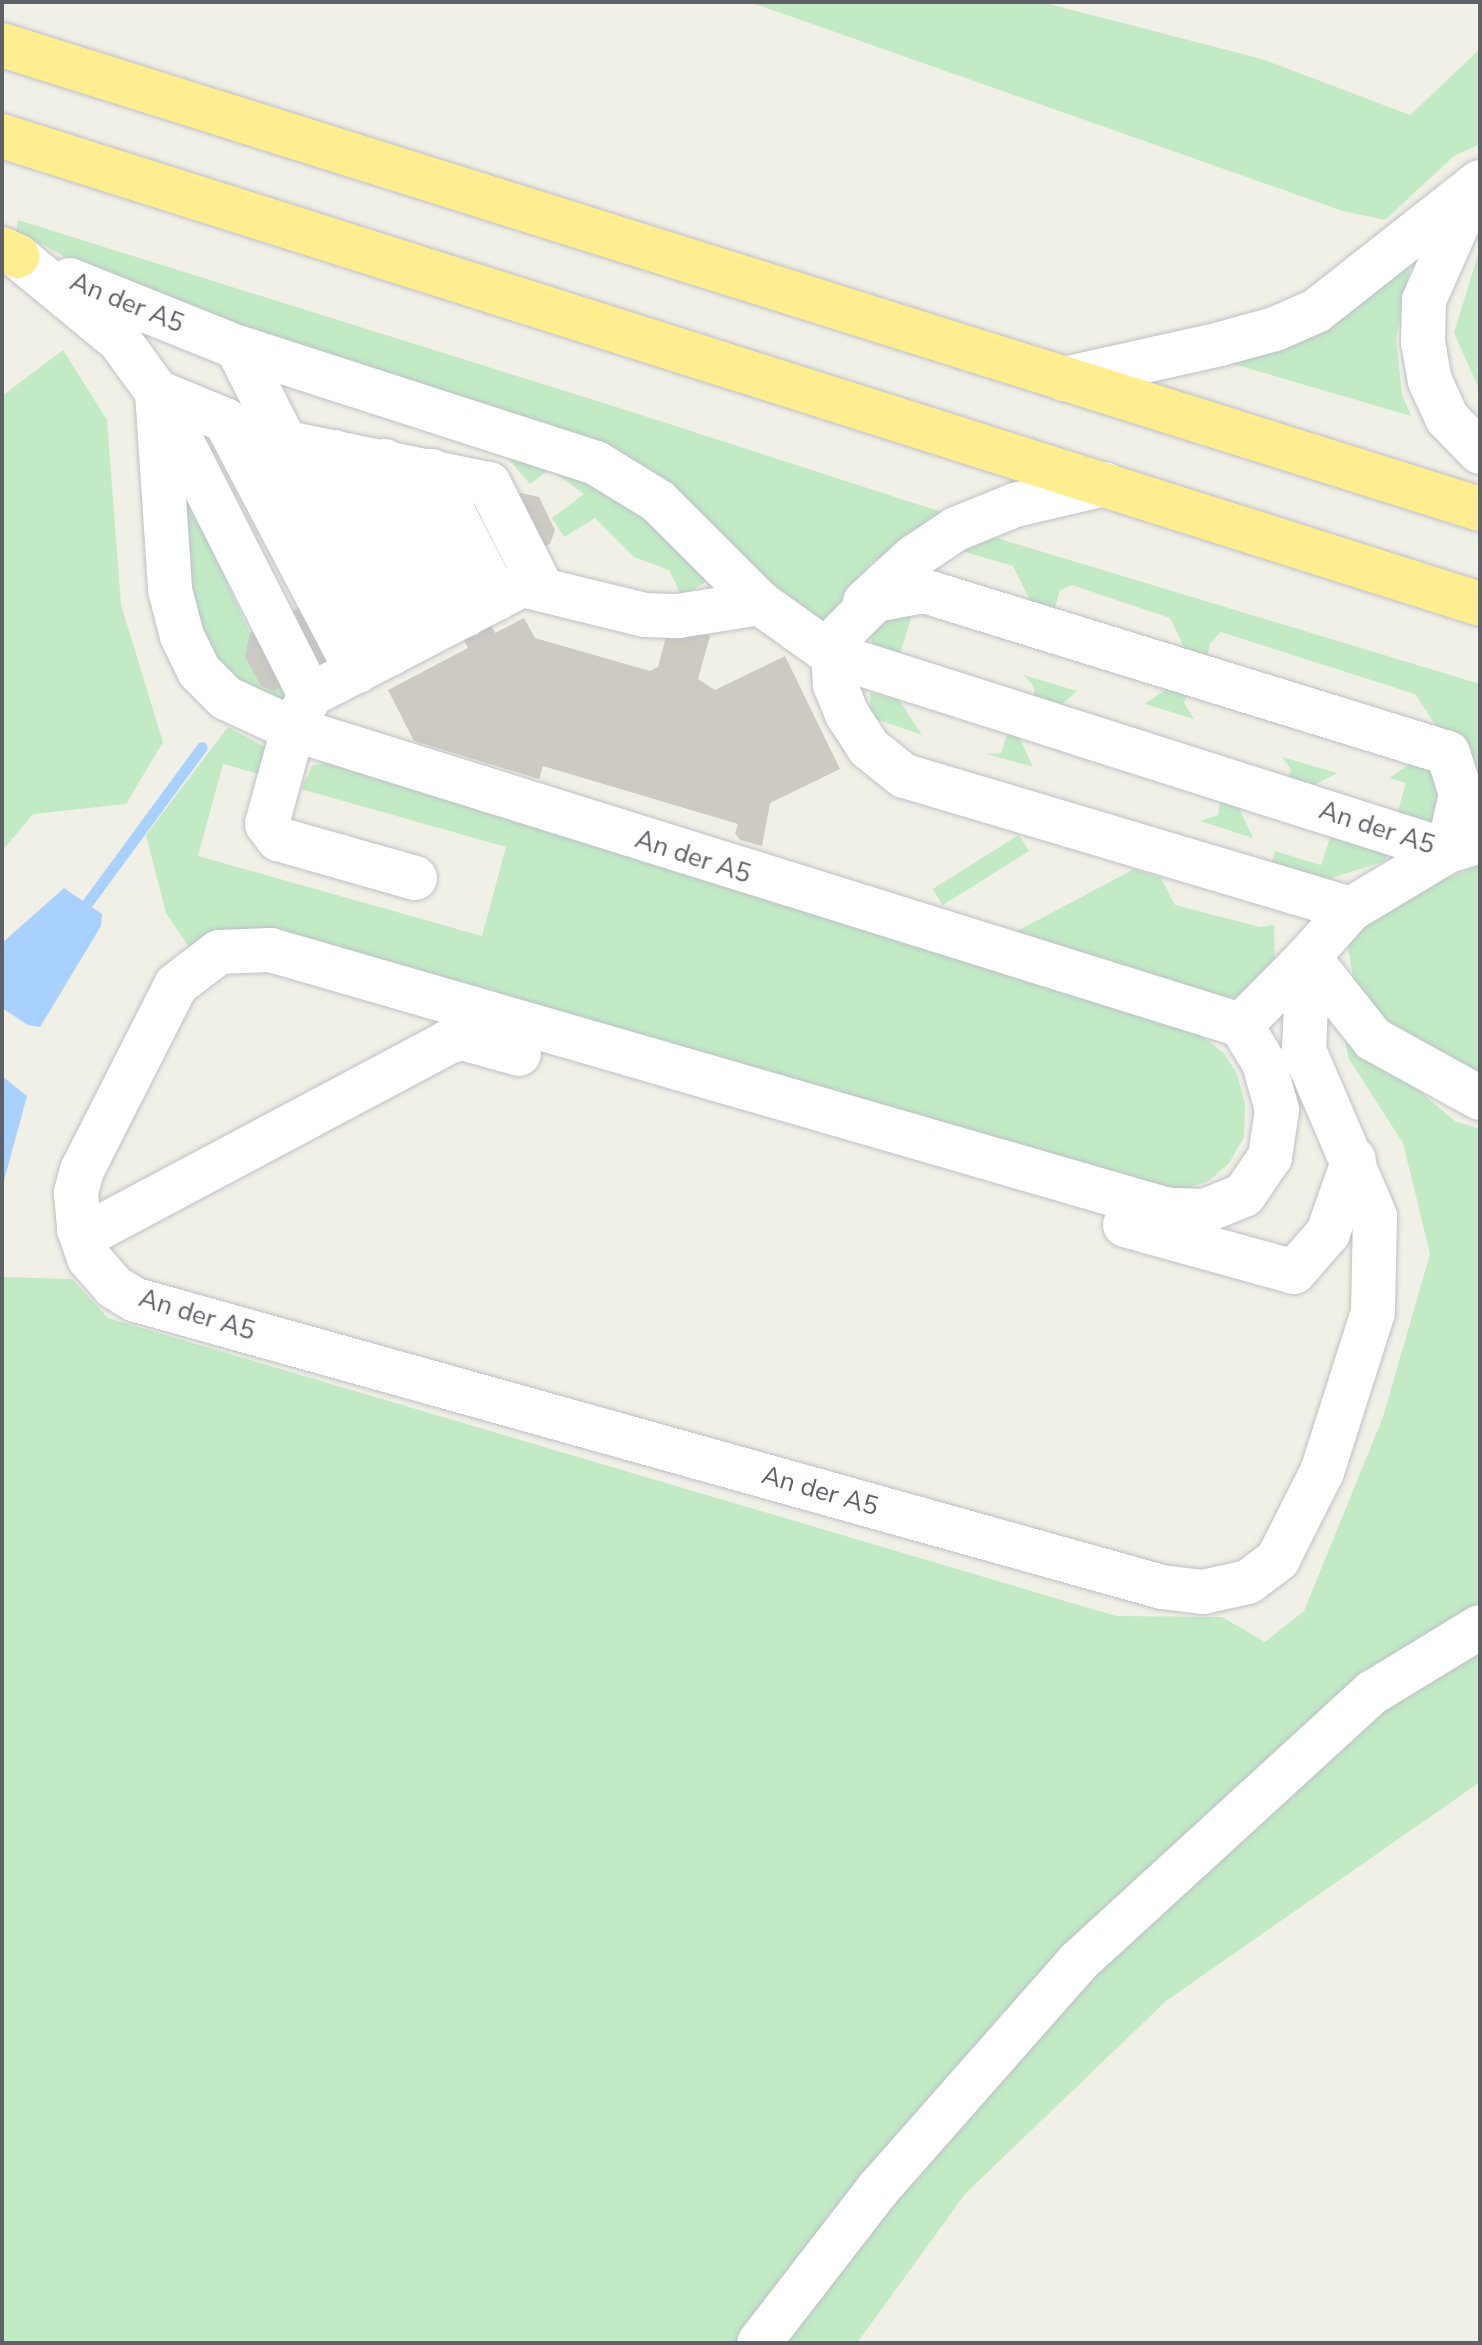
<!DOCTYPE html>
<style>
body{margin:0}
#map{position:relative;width:1482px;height:2345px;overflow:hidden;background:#f1f0e6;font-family:"Nunito Sans",sans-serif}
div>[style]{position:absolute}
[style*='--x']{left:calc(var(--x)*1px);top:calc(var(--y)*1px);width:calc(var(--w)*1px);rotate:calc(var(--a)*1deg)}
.green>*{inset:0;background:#c1eac5;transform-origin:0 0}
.water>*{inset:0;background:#a9d1ff}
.stream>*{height:11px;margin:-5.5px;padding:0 5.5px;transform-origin:5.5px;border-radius:5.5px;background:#a9d1ff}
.building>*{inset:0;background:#cccac3}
.roads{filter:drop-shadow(0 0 2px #bebfc6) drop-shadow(0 0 2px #bebfc6)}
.minor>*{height:44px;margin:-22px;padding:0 22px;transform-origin:22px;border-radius:22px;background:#fff}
.highway>*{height:44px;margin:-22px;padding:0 22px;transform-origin:22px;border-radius:22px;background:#ffee90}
span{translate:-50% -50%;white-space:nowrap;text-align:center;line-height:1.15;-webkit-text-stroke:7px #fff;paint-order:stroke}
.street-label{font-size:26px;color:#5e6168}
.frame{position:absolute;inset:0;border:4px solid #5e6168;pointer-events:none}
</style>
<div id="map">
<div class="green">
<i style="clip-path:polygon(750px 2px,1041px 2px,1262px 59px,1410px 115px,1480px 49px,1480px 144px,1454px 156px,1385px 220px,1343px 211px)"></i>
<i style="clip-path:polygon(18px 220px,629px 411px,954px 516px,872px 562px,817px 631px,696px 519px,104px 277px,16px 231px)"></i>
<i style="clip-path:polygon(1480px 248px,1480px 391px,1454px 333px)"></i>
<i style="clip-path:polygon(1411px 261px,1396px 339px,1402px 394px,1411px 416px,1216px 359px,1350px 311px)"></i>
<i style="clip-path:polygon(63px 350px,107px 420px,121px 605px,163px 742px,126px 804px,33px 814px,2px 851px,2px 396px)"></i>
<i style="clip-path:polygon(407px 413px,591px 476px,716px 575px,682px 597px,669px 570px,634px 557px,595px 518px,564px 537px,552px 518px,584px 494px,550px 469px,530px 484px,501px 450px,410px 423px,404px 427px)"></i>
<i style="clip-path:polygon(191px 505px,250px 633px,261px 686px,274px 691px,282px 687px,288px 707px,238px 684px,197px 634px,179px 511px)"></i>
<i style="clip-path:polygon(990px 536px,1480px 684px,1480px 825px,1466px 829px,1437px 727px,1415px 694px,1221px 632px,1210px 643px,1206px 663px,1189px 658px,1170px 618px,1072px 585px,1060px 590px,1053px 614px,1035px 610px,1013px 566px,955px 549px)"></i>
<i style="clip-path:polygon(916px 603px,895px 669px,877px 654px,868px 631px,870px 616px)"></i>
<i style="clip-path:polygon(1024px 675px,1077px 691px,1049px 716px,1035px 713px,1034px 687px)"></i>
<i style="clip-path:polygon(1173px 684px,1190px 687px,1184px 703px,1194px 719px,1145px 704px)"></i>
<i style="clip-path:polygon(870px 693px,899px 700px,922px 735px,871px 717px)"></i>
<i style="clip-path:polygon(228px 727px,269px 749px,269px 777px,223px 764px,198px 856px,482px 936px,506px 847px,301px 789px,313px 765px,327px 763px,1198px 1033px,1224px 1053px,1237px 1074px,1245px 1104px,1244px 1137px,1229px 1163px,1209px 1181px,1178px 1191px,734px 1068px,195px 956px,166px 913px,146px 835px)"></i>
<i style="clip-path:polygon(1009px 730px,1017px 733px,1033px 767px,987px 754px,1001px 753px)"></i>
<i style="clip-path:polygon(1421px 756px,1436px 769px,1444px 794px,1434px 822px,1420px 830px,1395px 821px,1406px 783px,1389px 778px)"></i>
<i style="clip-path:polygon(1282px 757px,1337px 773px,1297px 794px,1286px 787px,1291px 769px)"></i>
<i style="clip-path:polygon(1221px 796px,1236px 802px,1253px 838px,1200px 821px,1218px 815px)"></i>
<i style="clip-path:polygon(1333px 829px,1388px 854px,1385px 861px,1313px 884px,1271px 864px,1275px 851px,1321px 865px)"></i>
<i style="left:1019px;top:835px;width:19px;height:102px;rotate:58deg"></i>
<i style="clip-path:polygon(1480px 865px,1480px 1078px,1411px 1043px,1357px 998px,1347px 943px,1365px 911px)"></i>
<i style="clip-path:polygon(1134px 869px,1161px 878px,1175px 905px,1260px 927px,1274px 925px,1275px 967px,1254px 993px,1231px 998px,1199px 993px,1010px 935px)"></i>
<i style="clip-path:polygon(1341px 1026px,1455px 1121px,1480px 1129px,1480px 1782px,1166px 2001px,965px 2194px,857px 2343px,2px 2343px,2px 1277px,72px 1279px,108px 1318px,1116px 1616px,1222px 1617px,1265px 1642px,1304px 1611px,1383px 1417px,1430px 1254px,1403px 1143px,1349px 1059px)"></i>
</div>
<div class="water">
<i style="clip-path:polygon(64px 888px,102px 914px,101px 926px,40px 1027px,28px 1025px,2px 1008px,2px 943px)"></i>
<i style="clip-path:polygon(2px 1076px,27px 1096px,2px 1188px)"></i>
</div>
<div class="stream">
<i style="--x:88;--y:902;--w:192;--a:-53.7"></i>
</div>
<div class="building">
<i style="clip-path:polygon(521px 493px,539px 497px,555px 530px,550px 544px,471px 585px,495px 633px,524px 618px,535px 638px,650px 671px,658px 667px,669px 625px,710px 636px,698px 679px,715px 690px,785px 656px,840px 769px,770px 803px,762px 846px,740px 840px,735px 833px,738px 824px,543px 766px,539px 779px,414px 741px,388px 690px,468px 648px,444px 602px,274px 691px,261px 686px,245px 656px,250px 633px)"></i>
</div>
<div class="roads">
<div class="minor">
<i style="--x:1471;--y:194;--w:116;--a:113.9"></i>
<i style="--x:1424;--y:300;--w:42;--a:91.4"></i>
<i style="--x:1423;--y:342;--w:40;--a:80"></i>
<i style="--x:1430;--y:381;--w:41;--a:65.3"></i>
<i style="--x:1447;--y:418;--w:47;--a:45.9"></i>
<i style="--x:17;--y:256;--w:134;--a:39.5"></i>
<i style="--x:120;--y:341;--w:63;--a:54"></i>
<i style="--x:157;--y:392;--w:198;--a:86.2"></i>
<i style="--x:170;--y:590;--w:48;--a:75.4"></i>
<i style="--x:182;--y:636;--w:39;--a:64"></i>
<i style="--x:199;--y:671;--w:38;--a:45"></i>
<i style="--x:226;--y:698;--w:74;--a:24.8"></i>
<i style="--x:293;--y:729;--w:993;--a:17.34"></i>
<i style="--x:1241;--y:1025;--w:44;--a:58.8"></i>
<i style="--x:1264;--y:1063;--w:49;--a:74.5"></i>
<i style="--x:1277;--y:1110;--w:48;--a:98.5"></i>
<i style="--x:1270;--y:1157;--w:46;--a:124.4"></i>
<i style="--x:1244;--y:1195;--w:42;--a:157.7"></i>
<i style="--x:1205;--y:1211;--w:37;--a:-178"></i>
<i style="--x:1168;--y:1210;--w:934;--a:-163.84"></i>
<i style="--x:271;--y:950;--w:52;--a:177.8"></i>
<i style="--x:219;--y:952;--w:54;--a:142.5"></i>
<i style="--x:176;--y:985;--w:208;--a:116.9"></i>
<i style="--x:82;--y:1170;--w:24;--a:105"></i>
<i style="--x:76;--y:1193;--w:36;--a:85"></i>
<i style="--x:79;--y:1229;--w:31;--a:71"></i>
<i style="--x:89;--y:1258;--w:38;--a:49"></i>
<i style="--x:114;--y:1287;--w:26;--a:31"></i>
<i style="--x:136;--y:1300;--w:1065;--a:15.63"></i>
<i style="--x:1162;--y:1587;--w:41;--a:7"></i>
<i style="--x:1203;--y:1592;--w:46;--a:-12.5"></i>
<i style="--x:1248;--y:1582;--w:38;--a:-37"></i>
<i style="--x:1278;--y:1559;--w:97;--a:-63.2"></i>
<i style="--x:1322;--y:1472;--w:168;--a:-72.3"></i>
<i style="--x:1373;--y:1312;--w:96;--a:-88.8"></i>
<i style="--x:1375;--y:1216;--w:181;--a:-113.2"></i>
<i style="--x:1304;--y:1050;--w:93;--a:-87.5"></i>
<i style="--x:1308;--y:957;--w:64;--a:-48.1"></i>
<i style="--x:1351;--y:909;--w:113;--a:-30.9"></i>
<i style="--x:1448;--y:851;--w:34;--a:-17"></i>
<i style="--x:70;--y:280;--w:180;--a:21.9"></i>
<i style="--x:237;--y:347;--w:377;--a:17.9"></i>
<i style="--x:596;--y:463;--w:73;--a:31.5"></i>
<i style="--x:658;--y:501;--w:144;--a:45"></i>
<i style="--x:760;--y:603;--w:90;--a:35.5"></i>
<i style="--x:833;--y:655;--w:645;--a:17.68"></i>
<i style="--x:237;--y:347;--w:343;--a:63.3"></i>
<i style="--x:1064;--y:379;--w:160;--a:-12.6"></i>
<i style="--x:1220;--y:344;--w:57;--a:-15.3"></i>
<i style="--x:1275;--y:329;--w:45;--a:-23.7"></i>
<i style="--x:1316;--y:311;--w:209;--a:-38.2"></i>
<i style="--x:157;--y:392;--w:74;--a:22.4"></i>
<i style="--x:225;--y:420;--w:284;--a:62.3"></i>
<i style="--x:165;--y:408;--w:322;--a:63.2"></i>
<i style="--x:287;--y:443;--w:206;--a:11.5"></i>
<i style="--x:489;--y:484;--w:118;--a:63.2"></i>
<i style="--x:335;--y:452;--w:204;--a:63.6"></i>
<i style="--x:385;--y:461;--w:174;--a:62.5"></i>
<i style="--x:432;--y:471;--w:143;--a:62.9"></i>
<i style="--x:865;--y:602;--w:67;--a:-42.6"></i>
<i style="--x:914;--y:557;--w:50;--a:-33.7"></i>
<i style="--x:956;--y:529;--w:64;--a:-22.1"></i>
<i style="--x:1015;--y:505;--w:92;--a:-13.1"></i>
<i style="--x:415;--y:878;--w:142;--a:-164.1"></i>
<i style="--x:278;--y:839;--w:19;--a:-126"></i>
<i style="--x:267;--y:824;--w:98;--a:-74.7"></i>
<i style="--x:293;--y:729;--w:38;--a:-63"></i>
<i style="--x:310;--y:695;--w:239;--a:-27.4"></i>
<i style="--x:522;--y:585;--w:127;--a:13.7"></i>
<i style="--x:645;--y:615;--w:33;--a:2"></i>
<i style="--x:678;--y:616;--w:83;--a:-9"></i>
<i style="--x:1351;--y:909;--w:466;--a:-163.4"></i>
<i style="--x:904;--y:776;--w:45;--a:-141.3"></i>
<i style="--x:869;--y:748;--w:40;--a:-122.9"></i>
<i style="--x:847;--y:714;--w:31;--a:-112"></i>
<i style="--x:835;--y:685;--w:30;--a:-94"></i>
<i style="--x:833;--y:655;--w:22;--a:-69"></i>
<i style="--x:841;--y:634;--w:48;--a:-45"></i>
<i style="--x:875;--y:600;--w:50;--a:-10.4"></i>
<i style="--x:924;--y:591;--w:548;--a:17.18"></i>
<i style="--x:1448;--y:753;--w:43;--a:72.4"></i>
<i style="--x:1461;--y:794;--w:58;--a:102.8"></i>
<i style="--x:1241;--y:1025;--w:95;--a:-45.4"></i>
<i style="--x:1308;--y:957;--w:105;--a:51.6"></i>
<i style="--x:1373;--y:1039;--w:122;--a:28.9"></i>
<i style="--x:1125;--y:1225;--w:175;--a:15.5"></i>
<i style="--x:1294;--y:1272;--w:52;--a:-48.9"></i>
<i style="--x:1328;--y:1233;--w:78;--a:-70.6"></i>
<i style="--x:82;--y:1237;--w:415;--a:-28"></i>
<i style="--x:448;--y:1042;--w:15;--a:-16"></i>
<i style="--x:462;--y:1038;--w:59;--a:15.7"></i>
<i style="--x:759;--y:2343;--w:195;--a:-52.3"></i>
<i style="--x:878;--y:2189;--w:303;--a:-48.6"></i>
<i style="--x:1078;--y:1962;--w:400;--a:-42.5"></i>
<i style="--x:1373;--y:1692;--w:125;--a:-31.3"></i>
</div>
<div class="highway">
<i style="--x:2;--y:45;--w:1549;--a:17.43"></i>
<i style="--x:2;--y:136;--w:1550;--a:17.57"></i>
<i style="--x:2;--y:249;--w:17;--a:25"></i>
</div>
</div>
<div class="street-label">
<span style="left:127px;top:303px;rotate:22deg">An der A5</span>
<span style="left:1377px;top:828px;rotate:18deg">An der A5</span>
<span style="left:693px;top:857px;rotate:18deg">An der A5</span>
<span style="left:197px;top:1315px;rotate:17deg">An der A5</span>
<span style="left:820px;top:1491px;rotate:16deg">An der A5</span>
</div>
<div class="frame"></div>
</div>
